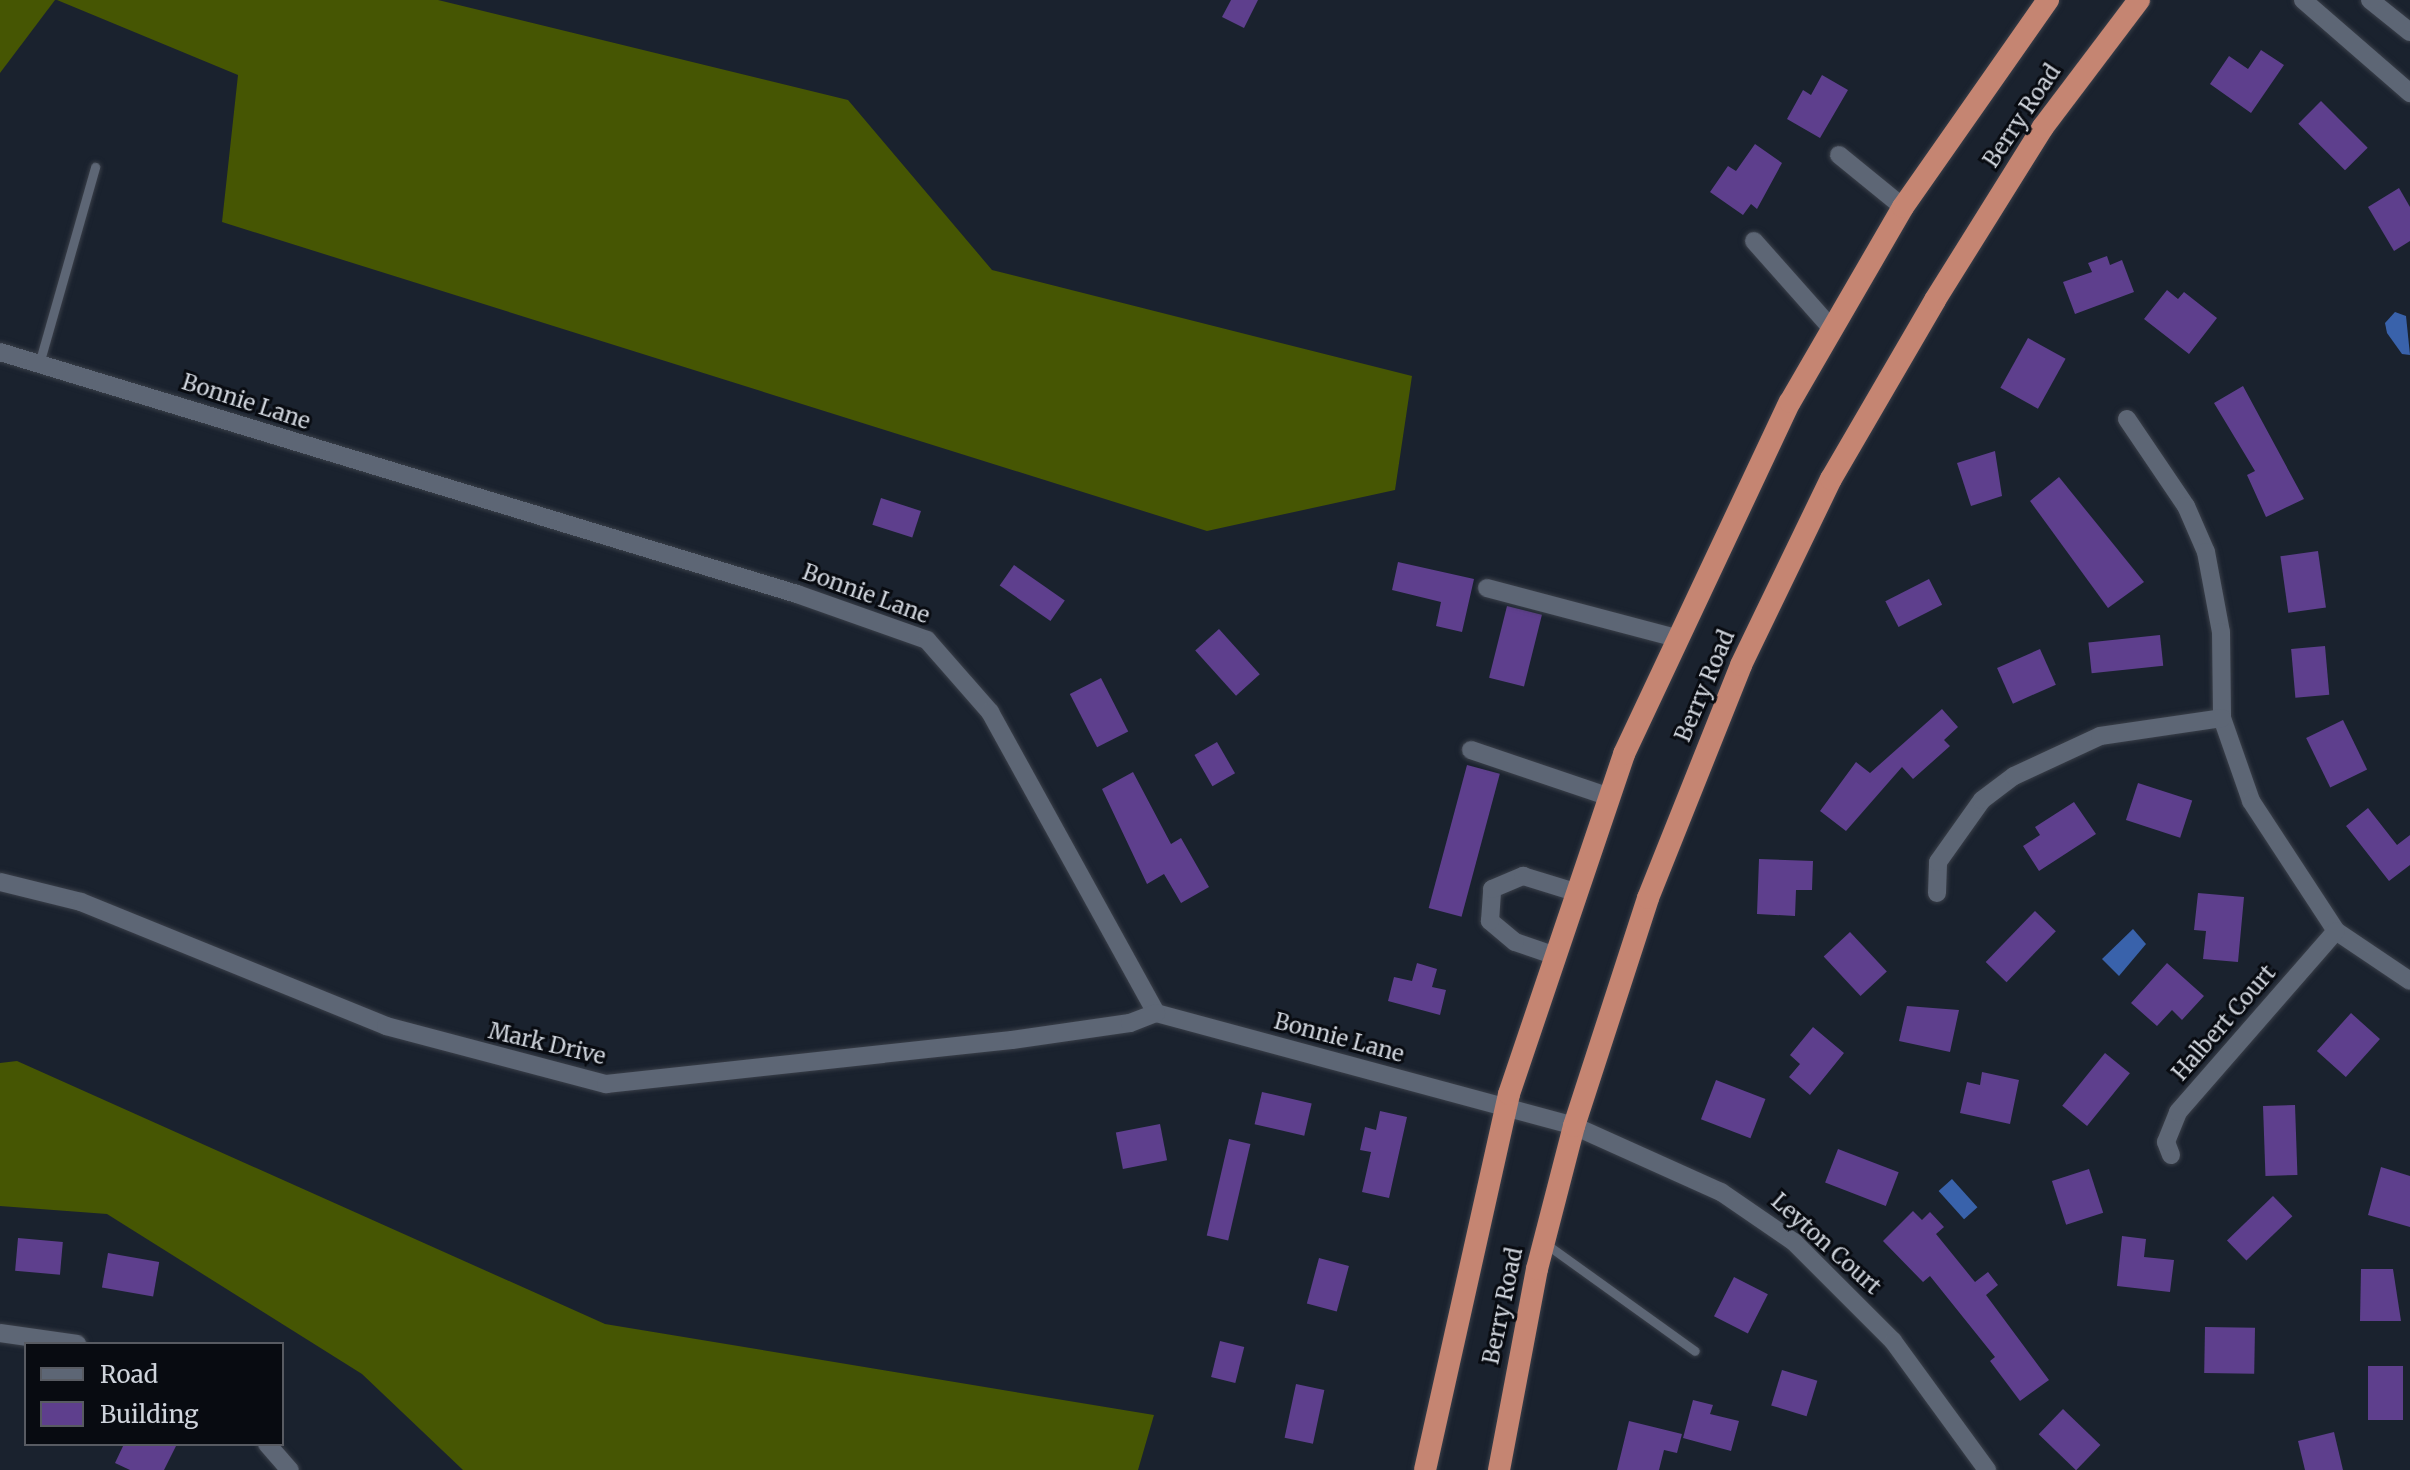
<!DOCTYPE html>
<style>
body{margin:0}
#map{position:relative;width:2410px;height:1470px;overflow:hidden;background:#1a222e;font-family:Merriweather,serif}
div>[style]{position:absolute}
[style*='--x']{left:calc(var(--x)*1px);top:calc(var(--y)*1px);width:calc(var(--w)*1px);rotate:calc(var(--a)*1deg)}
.forest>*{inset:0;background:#465603}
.water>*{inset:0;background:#3962ab;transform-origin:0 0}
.building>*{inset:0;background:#5e3f8d;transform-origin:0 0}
.roads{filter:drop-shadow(0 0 2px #3a3f49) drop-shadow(0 0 2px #3a3f49)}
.service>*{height:9px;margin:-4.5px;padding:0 4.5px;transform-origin:4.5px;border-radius:4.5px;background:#5d6675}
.minor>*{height:18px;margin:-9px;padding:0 9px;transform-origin:9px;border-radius:9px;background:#5d6675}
.trunk>*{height:22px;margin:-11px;padding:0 11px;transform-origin:11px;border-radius:11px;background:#c58572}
span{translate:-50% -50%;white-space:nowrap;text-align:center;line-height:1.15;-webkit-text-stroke:6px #080b11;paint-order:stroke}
.street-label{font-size:22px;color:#cfd4dc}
.legend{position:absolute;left:24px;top:1342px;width:260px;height:104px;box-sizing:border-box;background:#080b11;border:2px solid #585b62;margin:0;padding:10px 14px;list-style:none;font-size:24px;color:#cfd4dc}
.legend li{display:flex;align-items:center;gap:16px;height:40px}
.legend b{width:40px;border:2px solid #585b62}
</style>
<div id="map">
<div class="forest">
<i style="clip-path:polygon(0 0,55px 0,0 73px)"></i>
<i style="clip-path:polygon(57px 0,438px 0,848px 100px,992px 270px,1412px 376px,1395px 490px,1207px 531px,222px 222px,238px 75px)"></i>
<i style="clip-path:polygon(17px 1061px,605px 1324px,1154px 1415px,1138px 1470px,463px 1470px,362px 1374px,107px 1214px,0 1206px,0 1063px)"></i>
</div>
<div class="water">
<i style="clip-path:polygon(2395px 312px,2406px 316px,2410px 355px,2402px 354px,2387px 333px,2385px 323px)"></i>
<i style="clip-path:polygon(2133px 929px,2146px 944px,2119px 976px,2102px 959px)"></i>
<i style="left:1952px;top:1179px;width:38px;height:18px;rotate:48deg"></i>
</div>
<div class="building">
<i style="clip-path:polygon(1231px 0,1258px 0,1244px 28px,1222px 17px)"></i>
<i style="clip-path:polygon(2261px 50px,2284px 65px,2251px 113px,2210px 84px,2229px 56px,2248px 69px)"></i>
<i style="clip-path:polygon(1822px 75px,1848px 90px,1820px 138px,1787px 119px,1803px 90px,1811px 95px)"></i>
<i style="left:2321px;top:101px;width:66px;height:32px;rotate:45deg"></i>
<i style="clip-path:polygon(1755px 144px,1782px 163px,1757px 209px,1751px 204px,1743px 215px,1710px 192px,1728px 166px,1736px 171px)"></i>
<i style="clip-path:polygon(2399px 188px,2410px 207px,2410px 241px,2394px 251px,2368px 207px)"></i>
<i style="clip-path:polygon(2107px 256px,2110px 265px,2122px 260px,2134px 292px,2075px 314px,2063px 282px,2092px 272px,2088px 263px)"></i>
<i style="clip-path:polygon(2167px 290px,2178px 299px,2184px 292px,2217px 318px,2189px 354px,2144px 319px)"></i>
<i style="left:2028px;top:338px;width:43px;height:57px;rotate:29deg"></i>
<i style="clip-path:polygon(2243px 386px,2304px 499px,2266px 517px,2247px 475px,2255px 471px,2214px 403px)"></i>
<i style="clip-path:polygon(1995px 451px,2002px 496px,1971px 506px,1957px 463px)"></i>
<i style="clip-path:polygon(2059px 477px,2144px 582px,2108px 608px,2030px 501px)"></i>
<i style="left:881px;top:498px;width:42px;height:28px;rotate:18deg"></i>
<i style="left:2318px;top:551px;width:57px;height:38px;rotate:82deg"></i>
<i style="clip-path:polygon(1398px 562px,1474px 579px,1462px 632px,1436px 626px,1441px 602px,1392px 590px)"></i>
<i style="left:1014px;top:565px;width:62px;height:25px;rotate:35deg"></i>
<i style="left:1929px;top:579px;width:29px;height:49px;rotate:63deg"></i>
<i style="left:1507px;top:606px;width:36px;height:74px;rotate:14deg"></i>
<i style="left:1219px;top:629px;width:61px;height:32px;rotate:48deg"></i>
<i style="left:2160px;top:635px;width:31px;height:72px;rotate:84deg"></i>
<i style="left:2325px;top:646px;width:49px;height:34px;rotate:85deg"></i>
<i style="left:2040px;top:649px;width:39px;height:47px;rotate:66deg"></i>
<i style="left:1101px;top:678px;width:60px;height:35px;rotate:63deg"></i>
<i style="clip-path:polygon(1942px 709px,1958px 727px,1944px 740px,1950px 746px,1913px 779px,1902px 767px,1846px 831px,1820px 811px,1856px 762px,1870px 773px)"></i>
<i style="left:2343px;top:720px;width:55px;height:41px;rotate:64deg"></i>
<i style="left:1217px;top:742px;width:36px;height:26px;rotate:60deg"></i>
<i style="left:1467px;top:765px;width:34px;height:148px;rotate:15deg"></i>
<i style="clip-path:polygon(1133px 772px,1171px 844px,1181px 838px,1209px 887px,1181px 903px,1164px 874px,1147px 884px,1102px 789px)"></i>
<i style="left:2138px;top:783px;width:57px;height:39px;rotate:18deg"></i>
<i style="clip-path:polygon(2074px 802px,2096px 834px,2039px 871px,2023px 846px,2040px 835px,2035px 827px)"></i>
<i style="clip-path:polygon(2368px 808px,2397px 845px,2410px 835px,2410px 865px,2389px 881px,2346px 826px)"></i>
<i style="clip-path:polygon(1759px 859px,1813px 861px,1812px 890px,1796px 890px,1795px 916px,1757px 914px)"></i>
<i style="clip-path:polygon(2198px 893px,2244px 897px,2238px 962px,2203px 959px,2206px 931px,2194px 930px)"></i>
<i style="left:2035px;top:911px;width:29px;height:71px;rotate:44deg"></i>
<i style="left:1850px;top:932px;width:54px;height:36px;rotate:47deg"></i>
<i style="clip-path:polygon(1417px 963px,1437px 969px,1432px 987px,1446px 990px,1440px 1015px,1388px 1001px,1394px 977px,1412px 981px)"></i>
<i style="clip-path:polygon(2167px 963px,2204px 996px,2182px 1020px,2172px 1010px,2157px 1026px,2131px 1003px)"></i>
<i style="clip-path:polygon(1907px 1006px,1959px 1010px,1950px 1052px,1899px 1041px)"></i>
<i style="left:2351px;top:1013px;width:39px;height:51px;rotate:42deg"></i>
<i style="clip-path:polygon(1813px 1027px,1844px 1053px,1810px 1095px,1789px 1077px,1800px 1064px,1790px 1055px)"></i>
<i style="left:2105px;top:1053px;width:32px;height:68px;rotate:39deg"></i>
<i style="clip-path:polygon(1982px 1072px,2019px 1080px,2010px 1124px,1960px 1113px,1967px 1082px,1980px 1085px)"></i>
<i style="left:1716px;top:1080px;width:53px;height:42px;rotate:21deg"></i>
<i style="left:1262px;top:1092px;width:51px;height:33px;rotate:13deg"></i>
<i style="left:2295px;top:1105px;width:70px;height:32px;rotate:88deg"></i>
<i style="clip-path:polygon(1380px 1111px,1407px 1117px,1389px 1198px,1362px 1192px,1371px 1152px,1360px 1150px,1365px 1127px,1376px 1130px)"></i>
<i style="left:1160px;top:1124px;width:37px;height:45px;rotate:79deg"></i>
<i style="left:1229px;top:1139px;width:22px;height:99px;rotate:13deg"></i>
<i style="left:1838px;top:1149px;width:65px;height:36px;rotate:21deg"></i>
<i style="clip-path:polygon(2381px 1167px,2410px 1176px,2410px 1227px,2368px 1215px)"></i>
<i style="left:2089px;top:1169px;width:46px;height:39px;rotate:72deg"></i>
<i style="left:2273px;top:1196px;width:28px;height:64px;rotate:46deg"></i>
<i style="clip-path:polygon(1913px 1211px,1922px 1220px,1930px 1212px,1944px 1227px,1936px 1234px,1975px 1282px,1988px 1272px,1998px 1285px,1986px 1295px,2049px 1380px,2020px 1401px,1990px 1361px,1995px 1357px,1930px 1276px,1923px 1282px,1883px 1241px)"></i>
<i style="clip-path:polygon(2122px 1236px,2146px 1239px,2144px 1257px,2174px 1260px,2170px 1292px,2117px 1286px)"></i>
<i style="left:18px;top:1238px;width:45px;height:33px;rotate:5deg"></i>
<i style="left:108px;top:1253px;width:52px;height:35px;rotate:10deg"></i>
<i style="left:1319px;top:1258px;width:31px;height:47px;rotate:15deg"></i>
<i style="clip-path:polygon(2361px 1269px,2393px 1269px,2401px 1321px,2360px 1321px)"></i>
<i style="left:1734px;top:1277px;width:38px;height:44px;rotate:27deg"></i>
<i style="left:2205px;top:1327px;width:50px;height:46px;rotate:1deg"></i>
<i style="left:1220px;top:1341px;width:25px;height:37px;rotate:14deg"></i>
<i style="left:2368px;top:1366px;width:35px;height:54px"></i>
<i style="left:1782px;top:1370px;width:37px;height:37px;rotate:17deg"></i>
<i style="left:1296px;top:1384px;width:29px;height:55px;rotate:12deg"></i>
<i style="clip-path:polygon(1693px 1400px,1713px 1405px,1710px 1414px,1739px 1421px,1731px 1451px,1683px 1438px)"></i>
<i style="left:2063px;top:1409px;width:52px;height:35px;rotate:44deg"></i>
<i style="clip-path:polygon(1629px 1421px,1682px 1434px,1677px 1453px,1664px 1450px,1659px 1470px,1617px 1470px)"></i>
<i style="clip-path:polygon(2334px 1432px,2343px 1470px,2305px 1470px,2298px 1441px)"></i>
<i style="clip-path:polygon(124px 1444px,177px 1444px,164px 1470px,130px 1470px,115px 1463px)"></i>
</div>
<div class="roads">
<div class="service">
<i style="--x:39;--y:364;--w:205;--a:-74.1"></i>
<i style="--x:1546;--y:1244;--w:183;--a:35.7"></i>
</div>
<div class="minor">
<i style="--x:2303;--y:0;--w:142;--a:41"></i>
<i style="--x:2370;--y:0;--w:51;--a:38.7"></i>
<i style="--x:1839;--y:155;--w:82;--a:39.1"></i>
<i style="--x:1754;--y:241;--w:118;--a:48.4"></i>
<i style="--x:0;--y:352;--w:833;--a:16.89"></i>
<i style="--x:797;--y:594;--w:138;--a:19.5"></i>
<i style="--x:927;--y:640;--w:96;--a:48.8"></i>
<i style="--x:990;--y:712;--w:344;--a:61.1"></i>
<i style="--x:1156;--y:1013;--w:433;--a:15.1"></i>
<i style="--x:1574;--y:1126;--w:161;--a:24.2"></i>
<i style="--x:1721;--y:1192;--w:88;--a:34.4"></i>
<i style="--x:1794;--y:1242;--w:140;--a:45"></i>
<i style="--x:1893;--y:1341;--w:160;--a:53.9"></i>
<i style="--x:2127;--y:419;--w:105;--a:55.9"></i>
<i style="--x:2186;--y:506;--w:50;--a:66.5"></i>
<i style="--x:2206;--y:552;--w:81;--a:79.4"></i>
<i style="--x:2221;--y:632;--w:86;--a:89.3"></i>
<i style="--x:2222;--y:718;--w:88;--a:70.7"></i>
<i style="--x:2251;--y:801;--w:155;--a:56.8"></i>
<i style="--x:2336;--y:931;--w:89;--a:34"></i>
<i style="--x:1487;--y:588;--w:196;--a:14.8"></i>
<i style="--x:1471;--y:750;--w:147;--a:18.7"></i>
<i style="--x:0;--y:882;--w:83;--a:13.9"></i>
<i style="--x:81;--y:902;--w:329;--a:22.1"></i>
<i style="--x:386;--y:1026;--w:228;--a:14.8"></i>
<i style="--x:606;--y:1084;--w:408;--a:-6.2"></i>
<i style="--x:1012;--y:1040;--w:119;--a:-8.2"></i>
<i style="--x:1130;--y:1023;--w:28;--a:-21"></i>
<i style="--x:1937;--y:893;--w:31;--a:-88"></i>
<i style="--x:1938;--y:862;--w:76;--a:-54.6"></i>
<i style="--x:1982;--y:800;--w:40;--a:-37"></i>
<i style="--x:2014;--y:776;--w:95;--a:-24.9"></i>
<i style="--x:2100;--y:736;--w:123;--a:-8.4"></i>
<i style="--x:1553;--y:955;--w:40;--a:-161.1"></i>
<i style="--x:1515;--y:942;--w:33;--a:-140"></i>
<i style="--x:1490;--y:921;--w:32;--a:-86"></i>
<i style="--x:1492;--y:889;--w:34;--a:-23"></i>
<i style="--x:1523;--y:876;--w:54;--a:17.1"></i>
<i style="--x:2171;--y:1155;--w:14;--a:-111"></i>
<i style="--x:2166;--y:1142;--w:32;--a:-68"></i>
<i style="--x:2178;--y:1112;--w:240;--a:-48.9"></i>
<i style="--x:0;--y:1333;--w:78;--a:8.1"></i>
<i style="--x:267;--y:1444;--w:35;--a:49"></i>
</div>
<div class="trunk">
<i style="--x:1425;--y:1470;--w:385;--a:-77.4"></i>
<i style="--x:1509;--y:1094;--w:359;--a:-71.3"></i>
<i style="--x:1624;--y:754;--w:389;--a:-64.8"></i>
<i style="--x:1790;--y:402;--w:225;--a:-59.9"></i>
<i style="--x:1903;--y:207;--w:253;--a:-55"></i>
<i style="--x:1499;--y:1470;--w:205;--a:-79.3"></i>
<i style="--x:1537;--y:1269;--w:148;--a:-75.5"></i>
<i style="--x:1574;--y:1126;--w:240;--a:-72"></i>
<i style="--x:1648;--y:898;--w:251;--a:-68.2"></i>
<i style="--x:1741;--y:665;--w:207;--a:-64.2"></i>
<i style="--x:1831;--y:479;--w:207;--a:-59.8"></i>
<i style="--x:1935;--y:300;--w:204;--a:-58"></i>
<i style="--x:2043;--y:127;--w:159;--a:-52.9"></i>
</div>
</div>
<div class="street-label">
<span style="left:2022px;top:116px;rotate:-56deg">Berry Road</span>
<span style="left:246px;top:402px;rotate:18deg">Bonnie Lane</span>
<span style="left:866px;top:594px;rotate:20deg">Bonnie Lane</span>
<span style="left:1705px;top:686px;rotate:-67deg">Berry Road</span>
<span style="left:2224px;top:1023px;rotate:-49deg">Halbert Court</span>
<span style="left:1339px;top:1038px;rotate:15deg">Bonnie Lane</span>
<span style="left:547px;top:1044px;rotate:13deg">Mark Drive</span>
<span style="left:1826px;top:1244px;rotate:42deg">Leyton Court</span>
<span style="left:1503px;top:1306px;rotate:-78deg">Berry Road</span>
</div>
<ul class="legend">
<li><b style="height:10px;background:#5d6675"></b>Road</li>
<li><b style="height:22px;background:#5e3f8d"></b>Building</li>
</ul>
</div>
